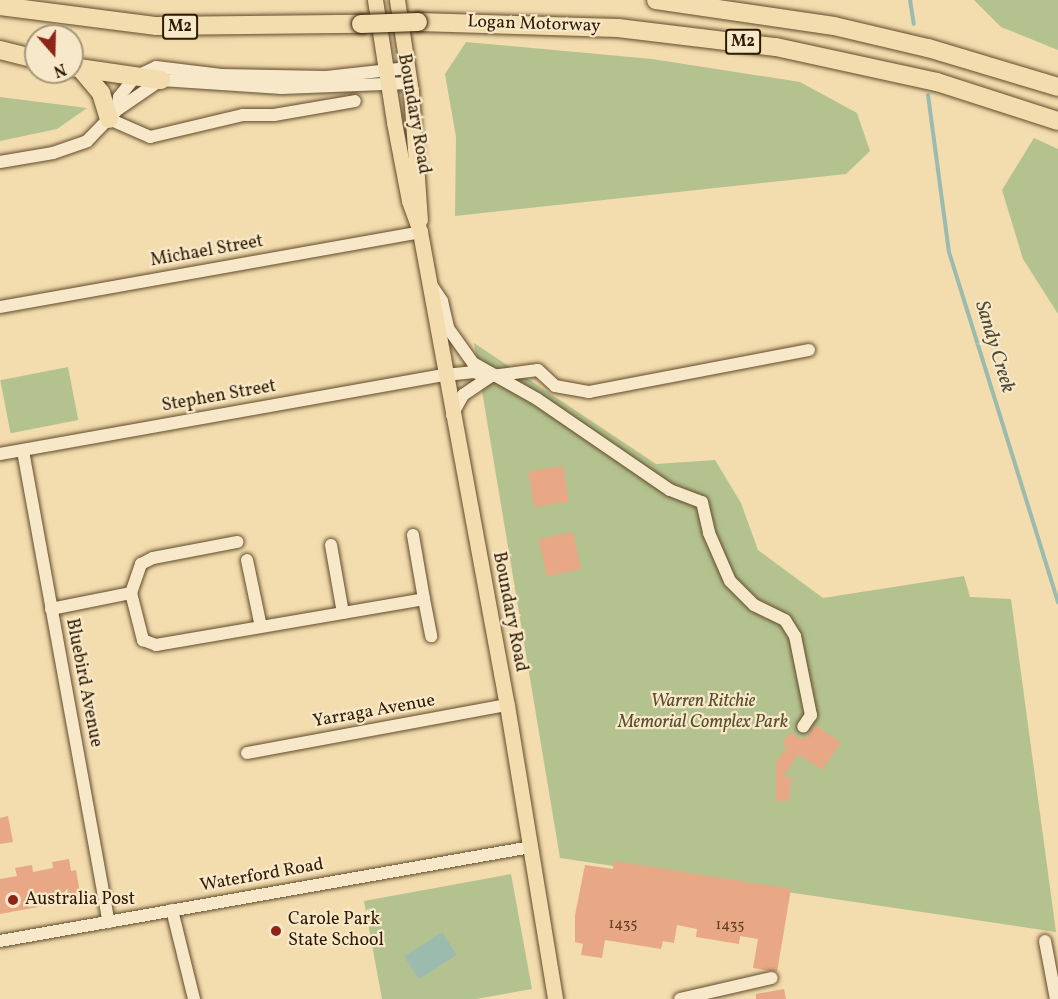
<!DOCTYPE html>
<style>
body{margin:0}
#map{position:relative;width:1058px;height:999px;overflow:hidden;background:#f3dcad;font-family:Vollkorn,serif}
div>[style]{position:absolute}
[style*='--x']{left:calc(var(--x)*1px);top:calc(var(--y)*1px);width:calc(var(--w)*1px);rotate:calc(var(--a)*1deg)}
.green>*{inset:0;background:#b4c28f;transform-origin:0 0}
.water>*{inset:0;background:#9bbbae;transform-origin:0 0}
.stream>*{height:4px;margin:-2px;padding:0 2px;transform-origin:2px;border-radius:2px;background:#9bbbae}
.building>*{inset:0;background:#e8a886;transform-origin:0 0}
.roads{filter:drop-shadow(0 0 2px #604b2b) drop-shadow(0 0 2px #604b2b)}
.minor>*{height:12px;margin:-6px;padding:0 6px;transform-origin:6px;border-radius:6px;background:#f7e8ca}
.major>*{height:15px;margin:-7.5px;padding:0 7.5px;transform-origin:7.5px;border-radius:7.5px;background:#f3dcad}
.highway>*{height:18px;margin:-9px;padding:0 9px;transform-origin:9px;border-radius:9px;background:#f3dcad}
.bridges{filter:drop-shadow(0 0 2px #2f1b00) drop-shadow(0 0 2px #2f1b00)}
.highway-bridge>*{height:18px;margin:-9px;padding:0 9px;transform-origin:9px;border-radius:9px;background:#f3dcad}
.dots>*{width:16px;height:16px;translate:-50% -50%;box-sizing:border-box;border:3px solid #f7e8ca;border-radius:50%}
span{translate:-50% -50%;white-space:nowrap;text-align:center;line-height:1.15;-webkit-text-stroke:4.5px #f7e8ca;paint-order:stroke}
.number-label{font-size:15px;color:#5d3e22}
.number-label span{-webkit-text-stroke-width:0}
.shield-label span{padding:2px 4px;background:#f7e8ca;border:2px solid;border-radius:4px;-webkit-text-stroke-width:0}
.shield-label{font-size:16px;color:#2f1b00;font-weight:700}
.street-label{font-size:18px;color:#2f1b00}
.park-label{font-size:18px;color:#574d2b;font-style:italic}
.poi-label{font-size:18px;color:#2f1b00}
.left{translate:0 -50%;text-align:left}
.water-label{font-size:20px;color:#4f4b34;font-style:italic}
.north{position:absolute;left:24px;top:24px;width:60px;height:60px;box-sizing:border-box;background:#f7e8ca;border:2px solid #a79679;border-radius:50%;rotate:160deg;font-size:16px;font-weight:700;line-height:24px;text-align:center;color:#2f1b00}
.north::after{content:'';display:block;margin:auto;width:21px;height:27px;background:#8f2418;clip-path:polygon(50% 0,100% 100%,50% 72%,0 100%)}
</style>
<div id="map">
<div class="green">
<i style="clip-path:polygon(974px 0,1058px 0,1058px 50px,1001px 27px)"></i>
<i style="clip-path:polygon(466px 42px,652px 59px,800px 82px,857px 113px,870px 151px,846px 174px,455px 216px,456px 137px,445px 74px)"></i>
<i style="clip-path:polygon(0 97px,87px 108px,57px 129px,0 141px)"></i>
<i style="clip-path:polygon(1034px 138px,1058px 149px,1058px 314px,1023px 259px,1002px 190px)"></i>
<i style="clip-path:polygon(474px 343px,656px 464px,715px 460px,741px 503px,758px 550px,823px 598px,964px 576px,970px 597px,1011px 599px,1056px 932px,560px 858px)"></i>
<i style="left:68px;top:367px;width:54px;height:69px;rotate:79deg"></i>
<i style="clip-path:polygon(511px 874px,532px 989px,476px 999px,382px 999px,364px 901px)"></i>
</div>
<div class="water">
<i style="left:442px;top:932px;width:27px;height:45px;rotate:57deg"></i>
</div>
<div class="stream">
<i style="--x:910;--y:0;--w:24;--a:81"></i>
<i style="--x:928;--y:95;--w:158;--a:82.4"></i>
<i style="--x:949;--y:252;--w:367;--a:72.7"></i>
</div>
<div class="building">
<i style="left:563px;top:466px;width:36px;height:35px;rotate:81deg"></i>
<i style="left:573px;top:532px;width:38px;height:35px;rotate:78deg"></i>
<i style="clip-path:polygon(815px 725px,841px 742px,822px 770px,798px 754px,783px 777px,791px 777px,789px 801px,776px 801px,776px 762px,787px 747px,782px 744px,790px 732px,800px 739px,807px 737px)"></i>
<i style="clip-path:polygon(8px 816px,13px 842px,0 844px,0 818px)"></i>
<i style="clip-path:polygon(69px 859px,71px 871px,76px 870px,81px 899px,0 914px,0 879px,17px 876px,15px 868px,32px 865px,33px 872px,53px 868px,52px 862px)"></i>
<i style="clip-path:polygon(614px 861px,791px 889px,777px 972px,753px 968px,758px 939px,740px 936px,739px 944px,696px 937px,697px 929px,677px 925px,674px 943px,663px 941px,661px 949px,605px 940px,602px 958px,581px 955px,583px 944px,575px 942px,575px 915px,585px 865px,613px 869px)"></i>
<i style="clip-path:polygon(784px 989px,786px 999px,756px 999px,756px 994px)"></i>
</div>
<div class="roads">
<div class="minor">
<i style="--x:117;--y:110;--w:13;--a:-81"></i>
<i style="--x:119;--y:97;--w:26;--a:-51"></i>
<i style="--x:135;--y:77;--w:23;--a:-25"></i>
<i style="--x:156;--y:67;--w:66;--a:6.9"></i>
<i style="--x:222;--y:75;--w:104;--a:1.1"></i>
<i style="--x:326;--y:77;--w:82;--a:-6.3"></i>
<i style="--x:109;--y:119;--w:45;--a:23.7"></i>
<i style="--x:150;--y:137;--w:96;--a:-13.3"></i>
<i style="--x:243;--y:115;--w:31;--a:0"></i>
<i style="--x:274;--y:115;--w:82;--a:-9.8"></i>
<i style="--x:0;--y:162;--w:54;--a:-9.6"></i>
<i style="--x:53;--y:153;--w:36;--a:-19"></i>
<i style="--x:87;--y:141;--w:43;--a:-45.9"></i>
<i style="--x:117;--y:110;--w:53;--a:-34.3"></i>
<i style="--x:161;--y:80;--w:121;--a:3.8"></i>
<i style="--x:282;--y:88;--w:128;--a:-2.2"></i>
<i style="--x:432;--y:286;--w:18;--a:56"></i>
<i style="--x:442;--y:301;--w:28;--a:77"></i>
<i style="--x:448;--y:328;--w:43;--a:54.5"></i>
<i style="--x:473;--y:363;--w:73;--a:29.4"></i>
<i style="--x:537;--y:399;--w:161;--a:34.4"></i>
<i style="--x:670;--y:490;--w:34;--a:21"></i>
<i style="--x:702;--y:502;--w:32;--a:77"></i>
<i style="--x:709;--y:533;--w:52;--a:66.4"></i>
<i style="--x:730;--y:581;--w:34;--a:45"></i>
<i style="--x:754;--y:605;--w:34;--a:26"></i>
<i style="--x:785;--y:620;--w:19;--a:58"></i>
<i style="--x:795;--y:636;--w:81;--a:78.6"></i>
<i style="--x:811;--y:715;--w:14;--a:124"></i>
<i style="--x:0;--y:307;--w:427;--a:-10.1"></i>
<i style="--x:452;--y:415;--w:23;--a:-61"></i>
<i style="--x:463;--y:395;--w:34;--a:-34"></i>
<i style="--x:23;--y:451;--w:479;--a:79.7"></i>
<i style="--x:0;--y:454;--w:452;--a:-10.1"></i>
<i style="--x:445;--y:375;--w:27;--a:-6"></i>
<i style="--x:472;--y:372;--w:19;--a:12"></i>
<i style="--x:491;--y:376;--w:47;--a:-7.3"></i>
<i style="--x:538;--y:370;--w:23;--a:43"></i>
<i style="--x:555;--y:386;--w:35;--a:10"></i>
<i style="--x:589;--y:392;--w:224;--a:-10.8"></i>
<i style="--x:331;--y:545;--w:69;--a:80"></i>
<i style="--x:247;--y:560;--w:68;--a:78.2"></i>
<i style="--x:131;--y:593;--w:31;--a:-71"></i>
<i style="--x:141;--y:564;--w:13;--a:-27"></i>
<i style="--x:153;--y:558;--w:86;--a:-10.8"></i>
<i style="--x:424;--y:599;--w:38;--a:79"></i>
<i style="--x:51;--y:609;--w:82;--a:-11.3"></i>
<i style="--x:131;--y:593;--w:49;--a:75.7"></i>
<i style="--x:143;--y:640;--w:14;--a:21"></i>
<i style="--x:156;--y:645;--w:272;--a:-9.7"></i>
<i style="--x:424;--y:599;--w:65;--a:-99.8"></i>
<i style="--x:247;--y:753;--w:264;--a:-10.5"></i>
<i style="--x:172;--y:910;--w:92;--a:76.1"></i>
<i style="--x:0;--y:941;--w:539;--a:-10.04"></i>
<i style="--x:1045;--y:941;--w:59;--a:79.3"></i>
<i style="--x:680;--y:999;--w:94;--a:-12.9"></i>
</div>
<div class="major">
<i style="--x:375;--y:0;--w:123;--a:81.1"></i>
<i style="--x:394;--y:122;--w:80;--a:79.2"></i>
<i style="--x:409;--y:201;--w:33;--a:70"></i>
<i style="--x:420;--y:232;--w:481;--a:79.6"></i>
<i style="--x:507;--y:705;--w:298;--a:80.7"></i>
<i style="--x:397;--y:0;--w:93;--a:81.3"></i>
<i style="--x:411;--y:92;--w:128;--a:86"></i>
</div>
<div class="highway">
<i style="--x:656;--y:0;--w:180;--a:8.3"></i>
<i style="--x:834;--y:26;--w:97;--a:13.2"></i>
<i style="--x:928;--y:48;--w:136;--a:16.7"></i>
<i style="--x:0;--y:6;--w:158;--a:7.3"></i>
<i style="--x:157;--y:26;--w:204;--a:-0.6"></i>
<i style="--x:418;--y:22;--w:200;--a:1.7"></i>
<i style="--x:618;--y:28;--w:159;--a:6.9"></i>
<i style="--x:776;--y:47;--w:165;--a:12.3"></i>
<i style="--x:937;--y:82;--w:127;--a:17.9"></i>
<i style="--x:0;--y:50;--w:37;--a:14"></i>
<i style="--x:72;--y:67;--w:90;--a:8.3"></i>
<i style="--x:80;--y:68;--w:33;--a:50"></i>
<i style="--x:101;--y:93;--w:27;--a:73"></i>
</div>
</div>
<div class="bridges">
<div class="highway-bridge">
<i style="--x:361;--y:24;--w:57;--a:-2"></i>
</div>
</div>
<div class="dots">
<i style="left:13px;top:900px;background:#8f2418"></i>
<i style="left:276px;top:931px;background:#8f2418"></i>
</div>
<div class="number-label">
<span style="left:623px;top:925px">1435</span>
<span style="left:730px;top:926px">1435</span>
</div>
<div class="shield-label">
<span style="left:180px;top:27px">M2</span>
<span style="left:743px;top:42px">M2</span>
</div>
<div class="street-label">
<span style="left:534px;top:25px;rotate:2deg">Logan Motorway</span>
<span style="left:413px;top:114px;rotate:80deg">Boundary Road</span>
<span style="left:207px;top:252px;rotate:-10deg">Michael Street</span>
<span style="left:219px;top:397px;rotate:-10deg">Stephen Street</span>
<span style="left:509px;top:612px;rotate:79deg">Boundary Road</span>
<span style="left:83px;top:683px;rotate:79deg">Bluebird Avenue</span>
<span style="left:374px;top:712px;rotate:-10deg">Yarraga Avenue</span>
<span style="left:262px;top:876px;rotate:-10deg">Waterford Road</span>
</div>
<div class="park-label">
<span style="left:703px;top:713px">Warren Ritchie<br>Memorial Complex Park</span>
</div>
<div class="poi-label">
<span class="left" style="left:25px;top:900px">Australia Post</span>
<span class="left" style="left:288px;top:931px">Carole Park<br>State School</span>
</div>
<div class="water-label">
<span style="left:994px;top:347px;rotate:73deg">Sandy Creek</span>
</div>
<div class="north">N</div>
</div>
